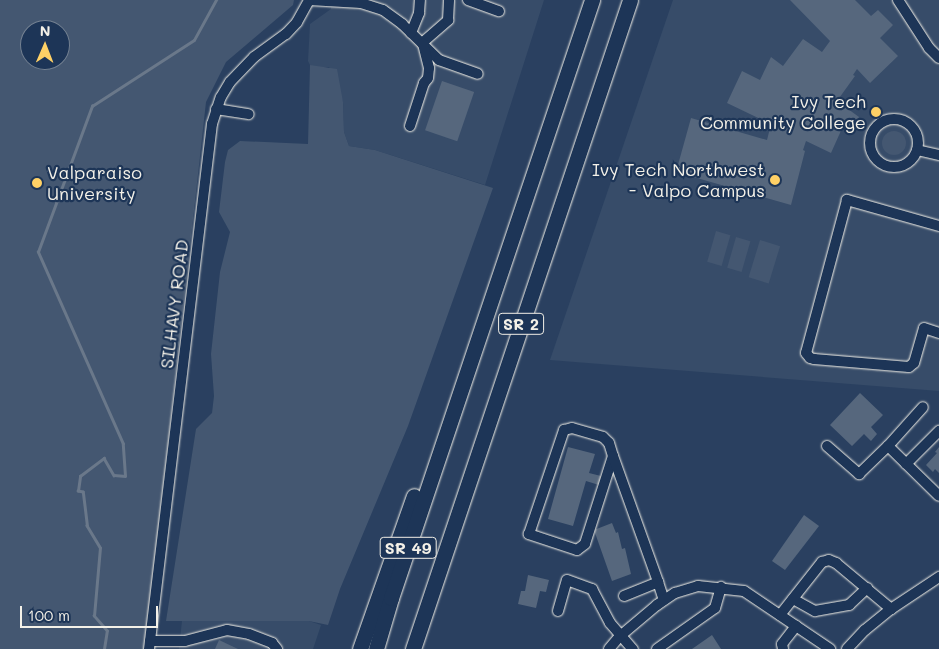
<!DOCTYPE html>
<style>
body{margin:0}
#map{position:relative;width:939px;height:649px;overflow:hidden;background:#2a4060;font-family:Mali,sans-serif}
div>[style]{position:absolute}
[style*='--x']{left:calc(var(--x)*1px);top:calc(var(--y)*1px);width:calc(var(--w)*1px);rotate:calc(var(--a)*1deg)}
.built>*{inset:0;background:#374c69}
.green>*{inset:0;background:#445771;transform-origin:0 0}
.round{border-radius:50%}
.stream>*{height:2.5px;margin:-1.25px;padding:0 1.25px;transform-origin:1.25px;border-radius:1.25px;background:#6a788a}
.building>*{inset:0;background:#56677d;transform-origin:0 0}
.roads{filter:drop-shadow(0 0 1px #f4f1e8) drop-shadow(0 0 1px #f4f1e8)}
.minor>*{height:10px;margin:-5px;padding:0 5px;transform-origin:5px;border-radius:5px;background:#1d3557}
.minor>.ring{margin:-5px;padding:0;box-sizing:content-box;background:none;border:10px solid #1d3557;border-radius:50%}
.highway>*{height:15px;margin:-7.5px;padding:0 7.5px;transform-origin:7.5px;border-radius:7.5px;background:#1d3557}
.dots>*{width:14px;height:14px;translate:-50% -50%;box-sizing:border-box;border:2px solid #1d3557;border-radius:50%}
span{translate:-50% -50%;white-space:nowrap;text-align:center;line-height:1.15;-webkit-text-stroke:4.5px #1d3557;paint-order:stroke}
.shield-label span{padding:1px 4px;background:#1d3557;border:1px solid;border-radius:4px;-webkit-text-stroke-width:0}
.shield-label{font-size:16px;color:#f4f1e8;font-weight:700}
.poi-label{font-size:18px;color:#f4f1e8}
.right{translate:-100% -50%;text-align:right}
.left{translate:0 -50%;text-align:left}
.street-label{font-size:18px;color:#f4f1e8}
.north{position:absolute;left:20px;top:20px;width:50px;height:50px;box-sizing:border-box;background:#1d3557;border:1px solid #738091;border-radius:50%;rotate:1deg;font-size:14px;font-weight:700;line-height:20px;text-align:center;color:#f4f1e8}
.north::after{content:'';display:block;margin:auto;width:18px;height:22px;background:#ffd166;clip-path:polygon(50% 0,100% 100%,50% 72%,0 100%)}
.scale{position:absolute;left:20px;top:606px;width:138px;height:22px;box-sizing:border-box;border:2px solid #f4f1e8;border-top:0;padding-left:6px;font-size:15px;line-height:18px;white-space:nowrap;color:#f4f1e8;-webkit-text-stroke:4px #1d3557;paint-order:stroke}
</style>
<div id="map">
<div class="built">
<i style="clip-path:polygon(331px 0,544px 0,485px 185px,375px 150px,349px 146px,344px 132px,343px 102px,329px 67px,315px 68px,310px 65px,308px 61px,310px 24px,331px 9px)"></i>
<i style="clip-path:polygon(673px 0,939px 0,939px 391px,550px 360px)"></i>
<i style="clip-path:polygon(182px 621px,309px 621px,321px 625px,313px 649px,179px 649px)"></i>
</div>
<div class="green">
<i style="clip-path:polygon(evenodd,0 0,294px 0,293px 5px,226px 62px,206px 102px,145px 649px,0 649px,0 0,30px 30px,60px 30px,60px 60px,30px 60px,30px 30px)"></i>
<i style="clip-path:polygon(310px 65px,337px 69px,343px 102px,344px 132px,349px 146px,375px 150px,493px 188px,408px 426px,340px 589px,328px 625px,309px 621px,166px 621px,196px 429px,212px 413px,214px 396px,211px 354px,220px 272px,230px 232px,219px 212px,225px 162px,228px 150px,240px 141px,308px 144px)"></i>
<i class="round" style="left:882px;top:131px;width:24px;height:24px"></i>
<i style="left:716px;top:231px;width:15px;height:32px;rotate:16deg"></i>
<i style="left:736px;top:237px;width:15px;height:32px;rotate:16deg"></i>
<i style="left:760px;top:240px;width:21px;height:39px;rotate:17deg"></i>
</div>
<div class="stream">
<i style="--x:104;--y:649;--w:18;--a:-81"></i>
<i style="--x:107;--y:631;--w:20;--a:-131"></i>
<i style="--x:94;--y:616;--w:68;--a:-85"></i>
<i style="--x:100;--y:548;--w:26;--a:-121"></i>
<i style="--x:87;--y:526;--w:34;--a:-97"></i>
<i style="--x:83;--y:492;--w:5;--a:-169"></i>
<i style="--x:78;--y:491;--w:15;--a:-82"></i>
<i style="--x:80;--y:476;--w:30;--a:-37"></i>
<i style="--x:104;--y:458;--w:20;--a:60"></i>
<i style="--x:114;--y:475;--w:11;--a:5"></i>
<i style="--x:125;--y:476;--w:32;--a:-94"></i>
<i style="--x:123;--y:444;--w:210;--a:-113.9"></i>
<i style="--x:38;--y:252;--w:156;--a:-69.7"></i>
<i style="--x:92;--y:106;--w:121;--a:-32.9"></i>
<i style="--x:194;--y:40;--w:46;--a:-61.2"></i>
</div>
<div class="building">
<i style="clip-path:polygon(790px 0,855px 0,871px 16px,878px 10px,893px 25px,880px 38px,898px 56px,870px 83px,857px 69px,853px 75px,855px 76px,837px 101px,859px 117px,854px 129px,844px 124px,831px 153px,806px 141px,803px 150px,805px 151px,791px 205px,676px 172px,691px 118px,767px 140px,771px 124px,727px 103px,742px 71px,760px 80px,771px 57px,783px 66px,803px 39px,822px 52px,830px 41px)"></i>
<i style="left:442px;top:81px;width:34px;height:52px;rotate:19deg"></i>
<i style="clip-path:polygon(860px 393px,883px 415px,871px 427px,877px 434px,871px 441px,864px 434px,852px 446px,830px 425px)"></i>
<i style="clip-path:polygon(568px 447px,595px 454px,589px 473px,601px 476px,599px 485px,586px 481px,573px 526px,548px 519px)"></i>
<i style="clip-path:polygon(939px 447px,939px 473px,935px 469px,933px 472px,926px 465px,937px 453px,935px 452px)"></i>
<i style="clip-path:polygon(804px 515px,819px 526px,785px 570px,772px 561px)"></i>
<i style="clip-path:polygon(612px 523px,616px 533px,618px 532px,622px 549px,625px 548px,631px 574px,612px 581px,594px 530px)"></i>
<i style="clip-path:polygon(528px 575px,549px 580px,546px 592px,540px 591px,536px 608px,518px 604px,521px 591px,525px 591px)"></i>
<i style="clip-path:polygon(712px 635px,721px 649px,692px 649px)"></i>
<i style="clip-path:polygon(219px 640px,238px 649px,215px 649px)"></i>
</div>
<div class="roads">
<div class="minor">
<i style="--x:309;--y:0;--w:52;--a:3.3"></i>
<i style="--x:361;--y:3;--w:23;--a:18"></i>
<i style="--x:383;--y:10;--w:24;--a:36"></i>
<i style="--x:402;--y:24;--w:52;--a:44.2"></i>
<i style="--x:439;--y:60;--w:41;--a:19.7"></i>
<i style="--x:468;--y:0;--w:33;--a:20"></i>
<i style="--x:898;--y:0;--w:57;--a:57.1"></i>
<i style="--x:929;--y:48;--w:14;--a:45"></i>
<i style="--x:411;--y:33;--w:22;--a:-68"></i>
<i style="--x:419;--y:13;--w:13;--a:-86"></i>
<i style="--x:422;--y:43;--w:35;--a:-41"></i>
<i style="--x:448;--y:20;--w:20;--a:-87"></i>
<i style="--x:216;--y:109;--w:33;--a:9"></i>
<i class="ring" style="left:870px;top:119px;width:38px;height:38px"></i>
<i style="--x:410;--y:126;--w:45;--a:-72"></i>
<i style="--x:424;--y:83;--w:6;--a:-51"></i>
<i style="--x:428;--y:78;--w:10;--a:-84"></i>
<i style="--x:429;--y:68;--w:25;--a:-104"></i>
<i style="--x:917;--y:150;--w:23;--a:13"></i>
<i style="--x:939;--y:226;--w:96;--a:-164.2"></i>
<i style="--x:847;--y:200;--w:158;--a:105"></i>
<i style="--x:806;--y:353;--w:6;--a:51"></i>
<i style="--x:810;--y:358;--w:4;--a:14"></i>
<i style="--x:814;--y:359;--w:95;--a:4.8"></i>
<i style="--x:909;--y:367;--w:6;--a:-39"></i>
<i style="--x:914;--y:363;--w:36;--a:-74"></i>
<i style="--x:924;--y:328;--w:16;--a:18"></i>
<i style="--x:827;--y:446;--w:43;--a:41.2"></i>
<i style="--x:859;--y:474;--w:40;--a:-44"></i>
<i style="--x:888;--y:446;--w:71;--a:44.4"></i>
<i style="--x:888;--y:446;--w:52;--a:-48.1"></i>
<i style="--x:613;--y:456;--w:92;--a:107.7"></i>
<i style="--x:585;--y:544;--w:10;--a:143"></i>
<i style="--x:577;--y:550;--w:51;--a:-161.6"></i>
<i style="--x:529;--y:534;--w:110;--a:-71.4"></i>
<i style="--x:564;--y:430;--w:8;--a:-14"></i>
<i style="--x:572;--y:428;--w:32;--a:16"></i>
<i style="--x:603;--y:437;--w:8;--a:45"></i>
<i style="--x:609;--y:443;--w:14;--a:73"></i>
<i style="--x:613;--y:456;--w:134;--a:70.3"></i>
<i style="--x:658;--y:582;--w:19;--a:72"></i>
<i style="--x:906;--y:464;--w:47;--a:-45"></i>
<i style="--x:624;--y:596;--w:37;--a:-22"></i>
<i style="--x:793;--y:599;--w:25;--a:29"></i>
<i style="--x:815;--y:611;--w:35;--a:-10"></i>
<i style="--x:849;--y:605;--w:25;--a:-43"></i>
<i style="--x:558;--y:611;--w:32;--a:-74"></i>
<i style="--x:567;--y:580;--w:27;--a:20"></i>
<i style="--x:592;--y:589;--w:38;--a:62"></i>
<i style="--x:610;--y:623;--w:35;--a:49"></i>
<i style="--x:780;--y:615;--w:68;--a:-51.6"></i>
<i style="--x:822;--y:562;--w:7;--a:-16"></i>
<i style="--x:829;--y:560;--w:8;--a:23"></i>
<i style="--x:836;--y:563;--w:72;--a:39.9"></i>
<i style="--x:150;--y:641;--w:35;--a:0"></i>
<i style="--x:185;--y:641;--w:43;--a:-14.7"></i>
<i style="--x:227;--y:630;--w:22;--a:10"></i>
<i style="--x:249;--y:634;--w:25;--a:21"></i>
<i style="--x:272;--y:643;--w:8;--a:50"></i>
<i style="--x:149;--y:649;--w:529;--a:-83.16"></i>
<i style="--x:212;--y:124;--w:28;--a:-72"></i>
<i style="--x:221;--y:97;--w:17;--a:-59"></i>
<i style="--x:230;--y:82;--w:35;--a:-46"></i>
<i style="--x:254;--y:57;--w:39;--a:-36"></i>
<i style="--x:286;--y:34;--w:16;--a:-47"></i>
<i style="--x:297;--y:22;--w:25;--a:-61"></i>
<i style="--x:609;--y:649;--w:16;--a:-50"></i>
<i style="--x:619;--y:637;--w:50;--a:-40.1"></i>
<i style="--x:657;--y:605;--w:22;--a:-34"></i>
<i style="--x:675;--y:593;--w:24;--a:-17"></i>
<i style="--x:698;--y:586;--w:46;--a:6.2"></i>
<i style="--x:744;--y:591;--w:104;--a:34"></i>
<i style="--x:657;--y:649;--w:71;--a:-35.3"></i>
<i style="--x:715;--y:608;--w:22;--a:-74"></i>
<i style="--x:783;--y:649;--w:5;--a:-101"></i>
<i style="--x:782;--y:644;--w:23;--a:-52"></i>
<i style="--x:847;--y:649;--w:26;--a:-47"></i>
<i style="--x:865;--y:630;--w:33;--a:-39"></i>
<i style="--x:891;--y:609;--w:58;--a:-33.7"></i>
</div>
<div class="highway">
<i style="--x:360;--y:649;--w:162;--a:-70.6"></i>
<i style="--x:376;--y:649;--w:53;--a:-73.6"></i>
<i style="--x:391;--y:598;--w:631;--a:-71.42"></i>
<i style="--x:413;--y:649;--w:684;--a:-71.51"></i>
</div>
</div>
<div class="dots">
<i style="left:876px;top:112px;background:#ffd166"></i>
<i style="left:775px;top:180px;background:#ffd166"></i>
<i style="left:37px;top:183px;background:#ffd166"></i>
</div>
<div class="shield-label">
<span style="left:521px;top:324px">SR 2</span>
<span style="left:408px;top:548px">SR 49</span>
</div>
<div class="poi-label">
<span class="right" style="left:866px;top:112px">Ivy Tech<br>Community College</span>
<span class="right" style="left:765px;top:180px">Ivy Tech Northwest<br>- Valpo Campus</span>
<span class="left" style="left:47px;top:183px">Valparaiso<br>University</span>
</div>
<div class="street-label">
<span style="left:174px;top:304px;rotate:-83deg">SILHAVY ROAD</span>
</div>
<div class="north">N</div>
<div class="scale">100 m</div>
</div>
